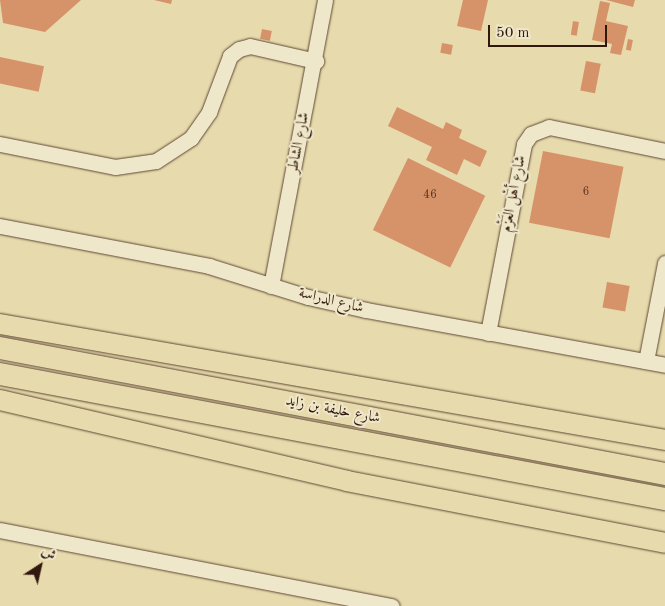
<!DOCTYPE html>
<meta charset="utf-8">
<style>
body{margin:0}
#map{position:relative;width:665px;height:606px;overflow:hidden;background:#e7daac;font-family:"Old Standard TT",Amiri,serif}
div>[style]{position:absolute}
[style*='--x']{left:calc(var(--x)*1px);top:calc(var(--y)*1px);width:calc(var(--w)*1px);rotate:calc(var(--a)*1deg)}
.building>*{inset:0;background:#d69369;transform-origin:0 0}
.roads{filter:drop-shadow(0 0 1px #5e4836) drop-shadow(0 0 1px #5e4836)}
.minor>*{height:15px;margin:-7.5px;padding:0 7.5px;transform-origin:7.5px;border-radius:7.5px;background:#efe7c9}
.major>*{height:20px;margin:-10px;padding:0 10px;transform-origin:10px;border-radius:10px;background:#e7daac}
.highway>*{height:22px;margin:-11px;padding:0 11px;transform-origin:11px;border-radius:11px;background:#e7daac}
span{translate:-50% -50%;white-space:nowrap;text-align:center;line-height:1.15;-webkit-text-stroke:4px #efe7c9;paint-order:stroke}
.number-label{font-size:12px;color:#5a3725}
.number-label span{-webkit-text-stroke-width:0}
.street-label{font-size:15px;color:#31180e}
.north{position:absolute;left:15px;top:541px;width:50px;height:50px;-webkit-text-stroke:4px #efe7c9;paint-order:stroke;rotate:35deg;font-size:14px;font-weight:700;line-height:20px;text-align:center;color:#31180e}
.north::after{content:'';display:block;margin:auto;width:18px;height:22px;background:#31180e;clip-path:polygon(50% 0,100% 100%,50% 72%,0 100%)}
.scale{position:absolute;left:488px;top:25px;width:119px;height:22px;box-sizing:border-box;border:2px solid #31180e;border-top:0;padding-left:6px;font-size:15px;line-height:18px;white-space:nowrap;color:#31180e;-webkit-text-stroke:4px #efe7c9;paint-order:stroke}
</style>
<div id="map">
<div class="building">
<i style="clip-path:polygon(0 0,81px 0,45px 32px,3px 23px)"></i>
<i style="clip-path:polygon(154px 0,172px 0,171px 4px)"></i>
<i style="clip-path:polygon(463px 0,488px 0,481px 31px,457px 26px)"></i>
<i style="clip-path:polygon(606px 0,635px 0,633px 7px)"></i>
<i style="clip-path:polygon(600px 1px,610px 3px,606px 21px,628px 26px,621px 55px,610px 53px,612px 44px,592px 40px)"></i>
<i style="left:573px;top:21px;width:6px;height:14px;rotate:9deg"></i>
<i style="left:262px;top:29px;width:10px;height:10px;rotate:11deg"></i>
<i style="left:628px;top:39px;width:5px;height:11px;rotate:11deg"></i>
<i style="left:442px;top:43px;width:11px;height:10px;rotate:10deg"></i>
<i style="left:0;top:57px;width:45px;height:26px;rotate:12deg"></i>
<i style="left:586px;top:61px;width:15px;height:30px;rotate:11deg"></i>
<i style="clip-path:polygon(397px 107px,443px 129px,446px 122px,462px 130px,459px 138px,487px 151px,480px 167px,464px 159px,457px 175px,426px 160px,432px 147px,388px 126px)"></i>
<i style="left:543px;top:151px;width:82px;height:73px;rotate:11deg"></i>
<i style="left:408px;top:158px;width:86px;height:80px;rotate:26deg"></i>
<i style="left:607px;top:282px;width:23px;height:26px;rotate:10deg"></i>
</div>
<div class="roads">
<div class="minor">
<i style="--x:0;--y:144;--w:117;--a:11.3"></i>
<i style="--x:115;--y:167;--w:41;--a:-8.3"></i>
<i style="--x:156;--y:161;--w:42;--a:-33.3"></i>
<i style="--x:191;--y:138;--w:32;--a:-55"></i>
<i style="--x:209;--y:112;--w:60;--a:-69.4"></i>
<i style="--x:230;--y:56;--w:11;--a:-38"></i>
<i style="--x:239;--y:49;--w:11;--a:-15"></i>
<i style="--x:250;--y:46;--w:68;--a:12.8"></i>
<i style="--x:0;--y:226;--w:213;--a:10.8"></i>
<i style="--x:209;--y:266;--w:104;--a:17.4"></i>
<i style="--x:308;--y:297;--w:59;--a:12.6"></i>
<i style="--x:366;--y:310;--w:304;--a:10.4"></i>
<i style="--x:271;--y:286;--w:291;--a:-79.3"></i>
<i style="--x:488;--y:333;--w:192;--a:-79.2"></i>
<i style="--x:524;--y:144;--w:12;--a:-55"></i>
<i style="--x:531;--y:134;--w:19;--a:-21"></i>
<i style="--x:549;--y:127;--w:118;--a:11.7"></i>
<i style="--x:646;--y:361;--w:100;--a:-79"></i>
<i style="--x:0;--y:530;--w:399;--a:11"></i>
</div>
<div class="major">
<i style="--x:0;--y:324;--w:675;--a:9.89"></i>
<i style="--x:0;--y:400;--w:356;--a:13.1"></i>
<i style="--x:347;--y:481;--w:324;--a:11"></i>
</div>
<div class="highway">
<i style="--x:0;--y:348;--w:677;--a:10.73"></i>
<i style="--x:0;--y:374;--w:677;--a:10.65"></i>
</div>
</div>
<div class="number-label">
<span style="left:586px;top:193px">6</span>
<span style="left:430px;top:196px">46</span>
</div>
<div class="street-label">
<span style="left:299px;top:143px;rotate:-79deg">شارع الشاطر</span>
<span style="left:514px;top:194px;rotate:-79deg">شارع أهْل العَزْم</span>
<span style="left:331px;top:301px;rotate:14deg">شارع الدراسة</span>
<span style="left:333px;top:410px;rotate:11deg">شارع خليفة بن زايد</span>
</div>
<div class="north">ش</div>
<div class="scale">50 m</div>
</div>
